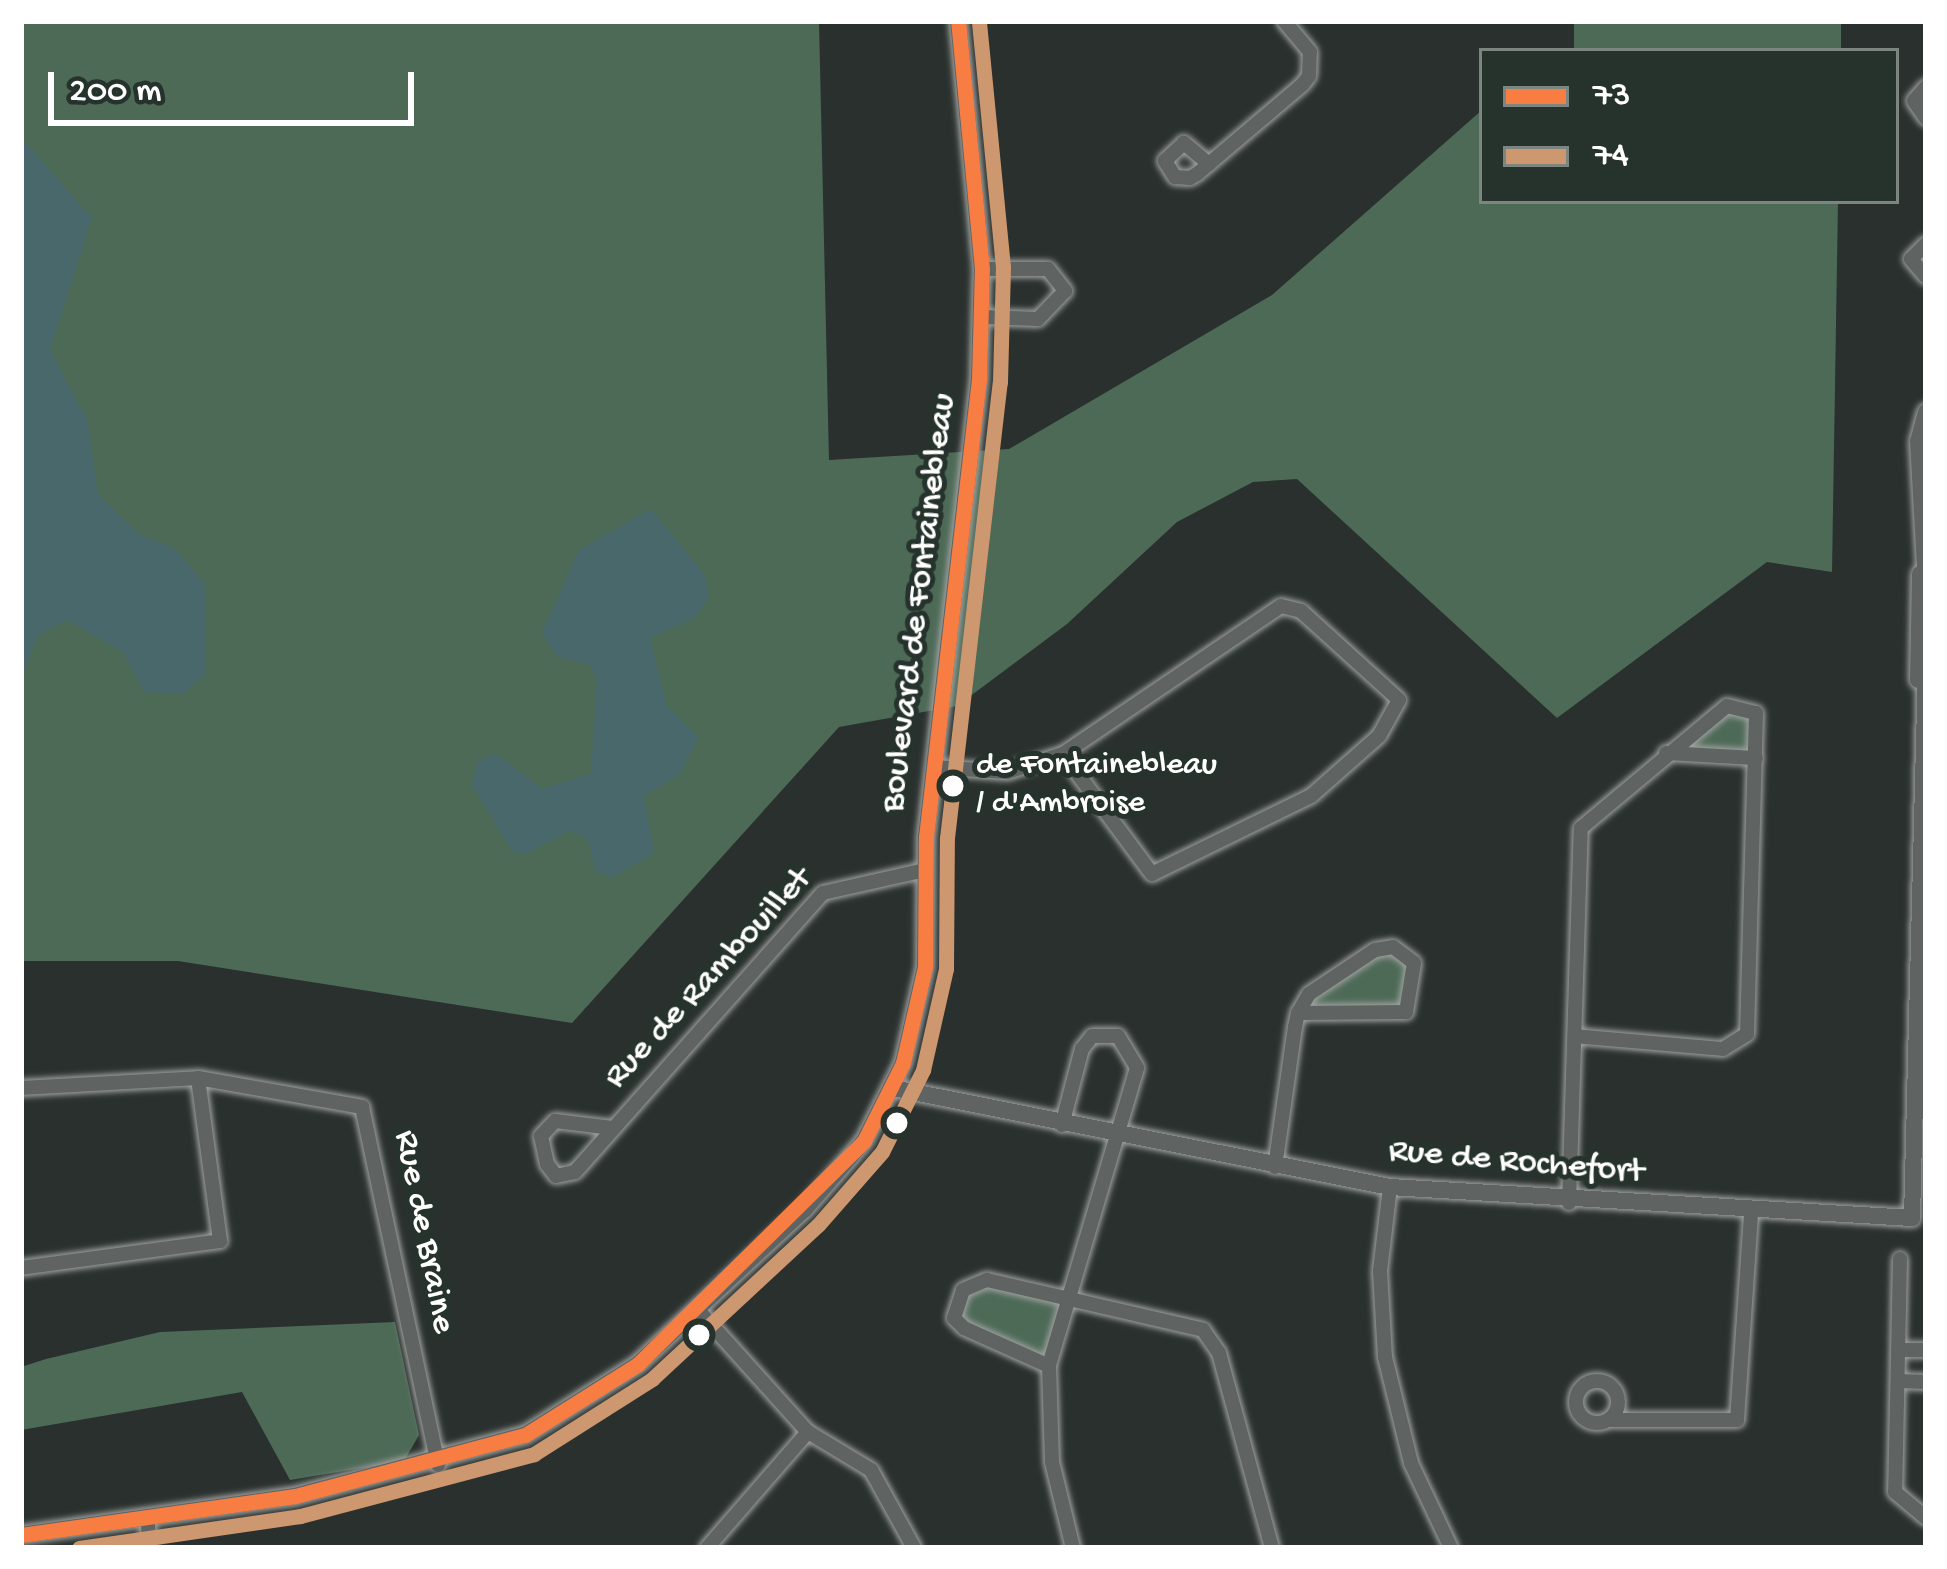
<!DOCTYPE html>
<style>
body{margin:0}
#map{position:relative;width:1947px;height:1569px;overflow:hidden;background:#29302d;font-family:"Gochi Hand",sans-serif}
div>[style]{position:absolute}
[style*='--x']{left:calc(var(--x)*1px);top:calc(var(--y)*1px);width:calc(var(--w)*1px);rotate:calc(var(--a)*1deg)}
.green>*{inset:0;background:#4d6a57;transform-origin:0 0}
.water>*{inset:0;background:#48686b}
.roads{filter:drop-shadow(0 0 3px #9fa2a0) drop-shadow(0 0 3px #9fa2a0)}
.minor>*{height:14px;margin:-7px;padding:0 7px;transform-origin:7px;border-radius:7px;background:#5f6362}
.minor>.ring{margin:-7px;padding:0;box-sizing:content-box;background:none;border:14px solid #5f6362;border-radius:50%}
.tertiary>*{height:16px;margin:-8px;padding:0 8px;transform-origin:8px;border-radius:8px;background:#5f6362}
.bus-1>*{height:15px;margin:-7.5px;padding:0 7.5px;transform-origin:7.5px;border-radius:7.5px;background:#f77d43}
.bus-2>*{height:15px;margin:-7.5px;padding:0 7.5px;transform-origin:7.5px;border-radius:7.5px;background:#cd976f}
.dots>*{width:33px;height:33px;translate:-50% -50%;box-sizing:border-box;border:6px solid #26332d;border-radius:50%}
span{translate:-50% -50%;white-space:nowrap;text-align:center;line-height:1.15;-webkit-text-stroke:10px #26332d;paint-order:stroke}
.bus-label{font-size:33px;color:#fff}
.left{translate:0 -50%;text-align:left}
.street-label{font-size:36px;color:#fff}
.frame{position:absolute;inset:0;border:24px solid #fff;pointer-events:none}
.legend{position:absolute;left:1479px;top:48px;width:420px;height:156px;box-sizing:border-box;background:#26332d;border:3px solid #7d8581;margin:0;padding:15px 21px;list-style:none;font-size:36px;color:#fff}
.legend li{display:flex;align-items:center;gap:24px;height:60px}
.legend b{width:60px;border:3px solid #7d8581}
.scale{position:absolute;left:48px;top:72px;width:366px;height:54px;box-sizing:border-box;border:6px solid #fff;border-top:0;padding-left:15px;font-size:36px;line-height:42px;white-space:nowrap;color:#fff;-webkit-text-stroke:9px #26332d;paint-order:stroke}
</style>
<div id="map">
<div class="green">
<i style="clip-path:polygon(21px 21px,819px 21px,829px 460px,1009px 449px,1272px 295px,1482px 110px,1482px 201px,1838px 201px,1832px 572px,1767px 562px,1557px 718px,1297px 479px,1253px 482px,1177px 522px,1067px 624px,957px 706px,839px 727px,572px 1023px,178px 961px,21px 961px)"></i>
<i style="left:1574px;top:21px;width:267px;height:43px"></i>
<i style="clip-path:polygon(1727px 706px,1756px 713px,1756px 758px,1666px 753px)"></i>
<i style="clip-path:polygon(1393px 947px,1414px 963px,1406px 1012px,1298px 1013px,1309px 994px)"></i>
<i style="clip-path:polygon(972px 1281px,1066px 1299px,1049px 1366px,964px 1328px,955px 1303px)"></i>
<i style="clip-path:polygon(395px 1322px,419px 1435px,404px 1461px,290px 1480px,242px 1392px,21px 1430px,21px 1367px,46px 1359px,160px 1332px)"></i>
</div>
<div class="water">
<i style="clip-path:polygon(21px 137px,92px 218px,50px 350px,88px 422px,98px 494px,138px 533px,176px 550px,205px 584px,206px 673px,183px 694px,144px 692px,123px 652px,67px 620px,38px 635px,21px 678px)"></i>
<i style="clip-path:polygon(651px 509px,704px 574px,709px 597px,694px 618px,650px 638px,667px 706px,698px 737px,680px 774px,644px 796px,654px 853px,611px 878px,595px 870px,588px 839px,570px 831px,523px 855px,511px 850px,472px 784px,477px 762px,495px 754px,543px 789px,591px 773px,597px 680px,590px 665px,557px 657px,542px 633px,579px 550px)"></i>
</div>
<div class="roads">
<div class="minor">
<i style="--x:1926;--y:87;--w:18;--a:131"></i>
<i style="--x:1914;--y:101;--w:21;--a:55"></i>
<i style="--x:1209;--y:164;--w:33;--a:-140"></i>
<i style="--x:1184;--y:143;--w:26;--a:137"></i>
<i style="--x:1165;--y:161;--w:19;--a:58"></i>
<i style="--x:1175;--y:177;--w:15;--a:4"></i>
<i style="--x:1190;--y:178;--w:8;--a:-30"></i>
<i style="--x:1197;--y:174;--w:138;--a:-40.3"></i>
<i style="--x:1302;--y:85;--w:11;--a:-52"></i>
<i style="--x:1309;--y:76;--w:24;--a:-88"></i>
<i style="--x:1310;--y:52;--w:40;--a:-130"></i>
<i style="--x:1926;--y:244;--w:21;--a:135"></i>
<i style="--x:1911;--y:259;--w:23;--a:50"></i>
<i style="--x:982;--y:269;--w:66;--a:0"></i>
<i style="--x:1048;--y:269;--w:28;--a:52"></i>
<i style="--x:1065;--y:291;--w:39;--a:134"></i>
<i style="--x:1038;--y:319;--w:55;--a:-177.9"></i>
<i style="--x:1666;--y:753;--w:90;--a:3.2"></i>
<i style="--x:934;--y:767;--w:73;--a:3.9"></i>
<i style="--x:1007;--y:772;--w:59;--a:-17.8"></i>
<i style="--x:1063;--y:754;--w:263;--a:-34.2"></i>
<i style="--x:1281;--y:606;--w:21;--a:14"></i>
<i style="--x:1301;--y:611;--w:132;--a:42.2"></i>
<i style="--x:1399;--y:700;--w:41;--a:119.1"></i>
<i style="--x:1379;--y:736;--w:91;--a:138.6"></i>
<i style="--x:1311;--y:796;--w:177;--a:153.9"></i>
<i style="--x:1152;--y:874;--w:149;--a:-126.6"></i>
<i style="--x:21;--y:1088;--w:177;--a:-3.2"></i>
<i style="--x:198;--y:1078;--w:167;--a:10"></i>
<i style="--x:362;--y:1107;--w:366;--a:78"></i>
<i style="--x:1062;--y:1125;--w:79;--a:-75.3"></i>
<i style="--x:1082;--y:1049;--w:16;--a:-52"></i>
<i style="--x:1092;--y:1036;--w:26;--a:0"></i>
<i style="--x:1118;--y:1036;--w:37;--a:59"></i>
<i style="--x:1137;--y:1068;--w:311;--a:106.5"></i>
<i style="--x:1049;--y:1366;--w:96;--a:88.2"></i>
<i style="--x:1052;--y:1462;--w:89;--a:76.3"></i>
<i style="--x:612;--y:1128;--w:57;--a:-173"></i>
<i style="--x:555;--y:1121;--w:21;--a:133"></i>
<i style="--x:541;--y:1136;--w:29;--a:78"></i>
<i style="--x:547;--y:1164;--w:15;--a:53"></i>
<i style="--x:556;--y:1176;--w:19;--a:-12"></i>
<i style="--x:575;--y:1172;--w:373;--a:-48.4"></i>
<i style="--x:823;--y:893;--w:105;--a:-12.7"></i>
<i style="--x:1275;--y:1167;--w:141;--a:-81.9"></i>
<i style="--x:1295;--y:1027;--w:14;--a:-78"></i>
<i style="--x:1298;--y:1013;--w:22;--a:-60"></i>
<i style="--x:1309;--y:994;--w:79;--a:-33.7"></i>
<i style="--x:1375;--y:950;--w:18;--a:-9"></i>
<i style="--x:1393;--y:947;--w:26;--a:37"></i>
<i style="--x:1414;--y:963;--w:50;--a:99.3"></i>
<i style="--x:1406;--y:1012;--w:108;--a:179.5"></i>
<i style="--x:1390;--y:1187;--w:85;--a:96.8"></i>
<i style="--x:1380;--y:1271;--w:86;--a:86.7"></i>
<i style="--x:1385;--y:1357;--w:109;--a:76.2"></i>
<i style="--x:1411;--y:1463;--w:94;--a:64.8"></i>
<i style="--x:1569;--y:1203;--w:375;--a:-88.2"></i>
<i style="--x:1581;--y:828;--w:190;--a:-39.9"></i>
<i style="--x:1727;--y:706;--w:30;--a:14"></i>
<i style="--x:1756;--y:713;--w:321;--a:91.6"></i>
<i style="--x:1747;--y:1034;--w:28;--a:148"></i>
<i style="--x:1723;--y:1049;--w:149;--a:-175"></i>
<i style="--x:1900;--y:1259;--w:233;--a:91.2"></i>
<i style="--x:1895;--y:1492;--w:40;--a:40"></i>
<i style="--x:21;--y:1268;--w:201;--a:-7.7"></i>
<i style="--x:220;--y:1241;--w:164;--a:-97.7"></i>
<i style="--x:698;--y:1310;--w:164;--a:48"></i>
<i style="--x:808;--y:1432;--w:74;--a:31.1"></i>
<i style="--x:871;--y:1470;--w:89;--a:61.1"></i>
<i style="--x:1899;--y:1350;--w:27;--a:0"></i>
<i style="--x:1049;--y:1366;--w:93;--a:-155.9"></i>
<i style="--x:964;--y:1328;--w:14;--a:-135"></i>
<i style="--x:954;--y:1318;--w:29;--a:-72"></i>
<i style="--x:963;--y:1290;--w:26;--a:-23"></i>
<i style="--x:987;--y:1280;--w:222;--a:13"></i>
<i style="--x:1203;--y:1330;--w:28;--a:55"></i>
<i style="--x:1219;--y:1353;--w:202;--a:74.8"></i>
<i class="ring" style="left:1576px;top:1381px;width:28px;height:28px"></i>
<i style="--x:1899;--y:1381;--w:27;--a:2"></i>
<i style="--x:1609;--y:1420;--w:128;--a:0"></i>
<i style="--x:1737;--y:1420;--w:207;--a:-86.1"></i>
<i style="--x:148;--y:1523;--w:25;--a:88"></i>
<i style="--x:707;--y:1548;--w:154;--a:-49"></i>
</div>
<div class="tertiary">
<i style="--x:1926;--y:412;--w:30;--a:105"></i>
<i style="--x:1918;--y:441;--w:143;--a:86.8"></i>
<i style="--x:1918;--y:680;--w:106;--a:-88.9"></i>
<i style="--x:893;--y:1088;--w:507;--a:11.27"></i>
<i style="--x:1390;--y:1187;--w:523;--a:3.4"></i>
<i style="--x:1912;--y:1218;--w:553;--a:-88.55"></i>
<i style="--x:21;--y:1535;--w:277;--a:-8.1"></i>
<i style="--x:295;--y:1496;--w:238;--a:-14.9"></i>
<i style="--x:525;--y:1435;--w:133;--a:-32.1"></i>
<i style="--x:638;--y:1364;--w:226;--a:-42.9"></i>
<i style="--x:804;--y:1210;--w:91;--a:-49"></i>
<i style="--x:864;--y:1141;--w:87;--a:-63.4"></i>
<i style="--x:903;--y:1063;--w:98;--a:-77.1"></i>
<i style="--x:925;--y:967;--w:130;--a:-89.6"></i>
<i style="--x:926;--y:837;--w:460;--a:-83.4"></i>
<i style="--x:979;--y:380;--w:111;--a:-88.5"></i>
<i style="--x:982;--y:269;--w:249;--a:-95.5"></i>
</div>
</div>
<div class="bus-1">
<i style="--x:21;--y:1535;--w:277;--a:-8.1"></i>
<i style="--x:295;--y:1496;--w:238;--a:-14.9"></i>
<i style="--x:525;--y:1435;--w:133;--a:-32.1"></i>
<i style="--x:638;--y:1364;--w:317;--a:-44.6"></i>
<i style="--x:864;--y:1141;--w:87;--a:-63.4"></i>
<i style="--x:903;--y:1063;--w:98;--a:-77.1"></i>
<i style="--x:925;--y:967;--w:130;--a:-89.6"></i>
<i style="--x:926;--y:837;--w:460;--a:-83.4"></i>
<i style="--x:979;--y:380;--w:111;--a:-88.5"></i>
<i style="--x:982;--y:269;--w:249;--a:-95.5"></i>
</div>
<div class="bus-2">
<i style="--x:79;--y:1548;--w:223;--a:-8.2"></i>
<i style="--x:300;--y:1516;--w:242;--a:-14.8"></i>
<i style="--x:534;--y:1454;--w:140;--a:-32.4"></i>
<i style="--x:652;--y:1379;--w:226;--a:-42.9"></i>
<i style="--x:818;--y:1225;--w:97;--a:-48.8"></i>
<i style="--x:882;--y:1152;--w:92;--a:-63.4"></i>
<i style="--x:923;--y:1070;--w:104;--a:-77.2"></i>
<i style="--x:946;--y:969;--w:131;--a:-89.6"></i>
<i style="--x:947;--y:838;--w:459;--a:-83.4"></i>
<i style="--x:1000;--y:382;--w:115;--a:-88.5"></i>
<i style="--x:1003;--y:267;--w:247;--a:-95.6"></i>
</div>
<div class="dots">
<i style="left:953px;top:786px;background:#fff"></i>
<i style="left:897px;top:1123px;background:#fff"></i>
<i style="left:699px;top:1335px;background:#fff"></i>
</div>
<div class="bus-label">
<span class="left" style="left:976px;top:786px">de Fontainebleau<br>/ d'Ambroise</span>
</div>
<div class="street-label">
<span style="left:920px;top:603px;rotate:-83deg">Boulevard de Fontainebleau</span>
<span style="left:709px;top:979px;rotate:-47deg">Rue de Rambouillet</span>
<span style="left:1516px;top:1163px;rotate:5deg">Rue de Rochefort</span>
<span style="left:423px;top:1232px;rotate:79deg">Rue de Braine</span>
</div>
<div class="frame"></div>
<ul class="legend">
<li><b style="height:15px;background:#f77d43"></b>73</li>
<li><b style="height:15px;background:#cd976f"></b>74</li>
</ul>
<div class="scale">200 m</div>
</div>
